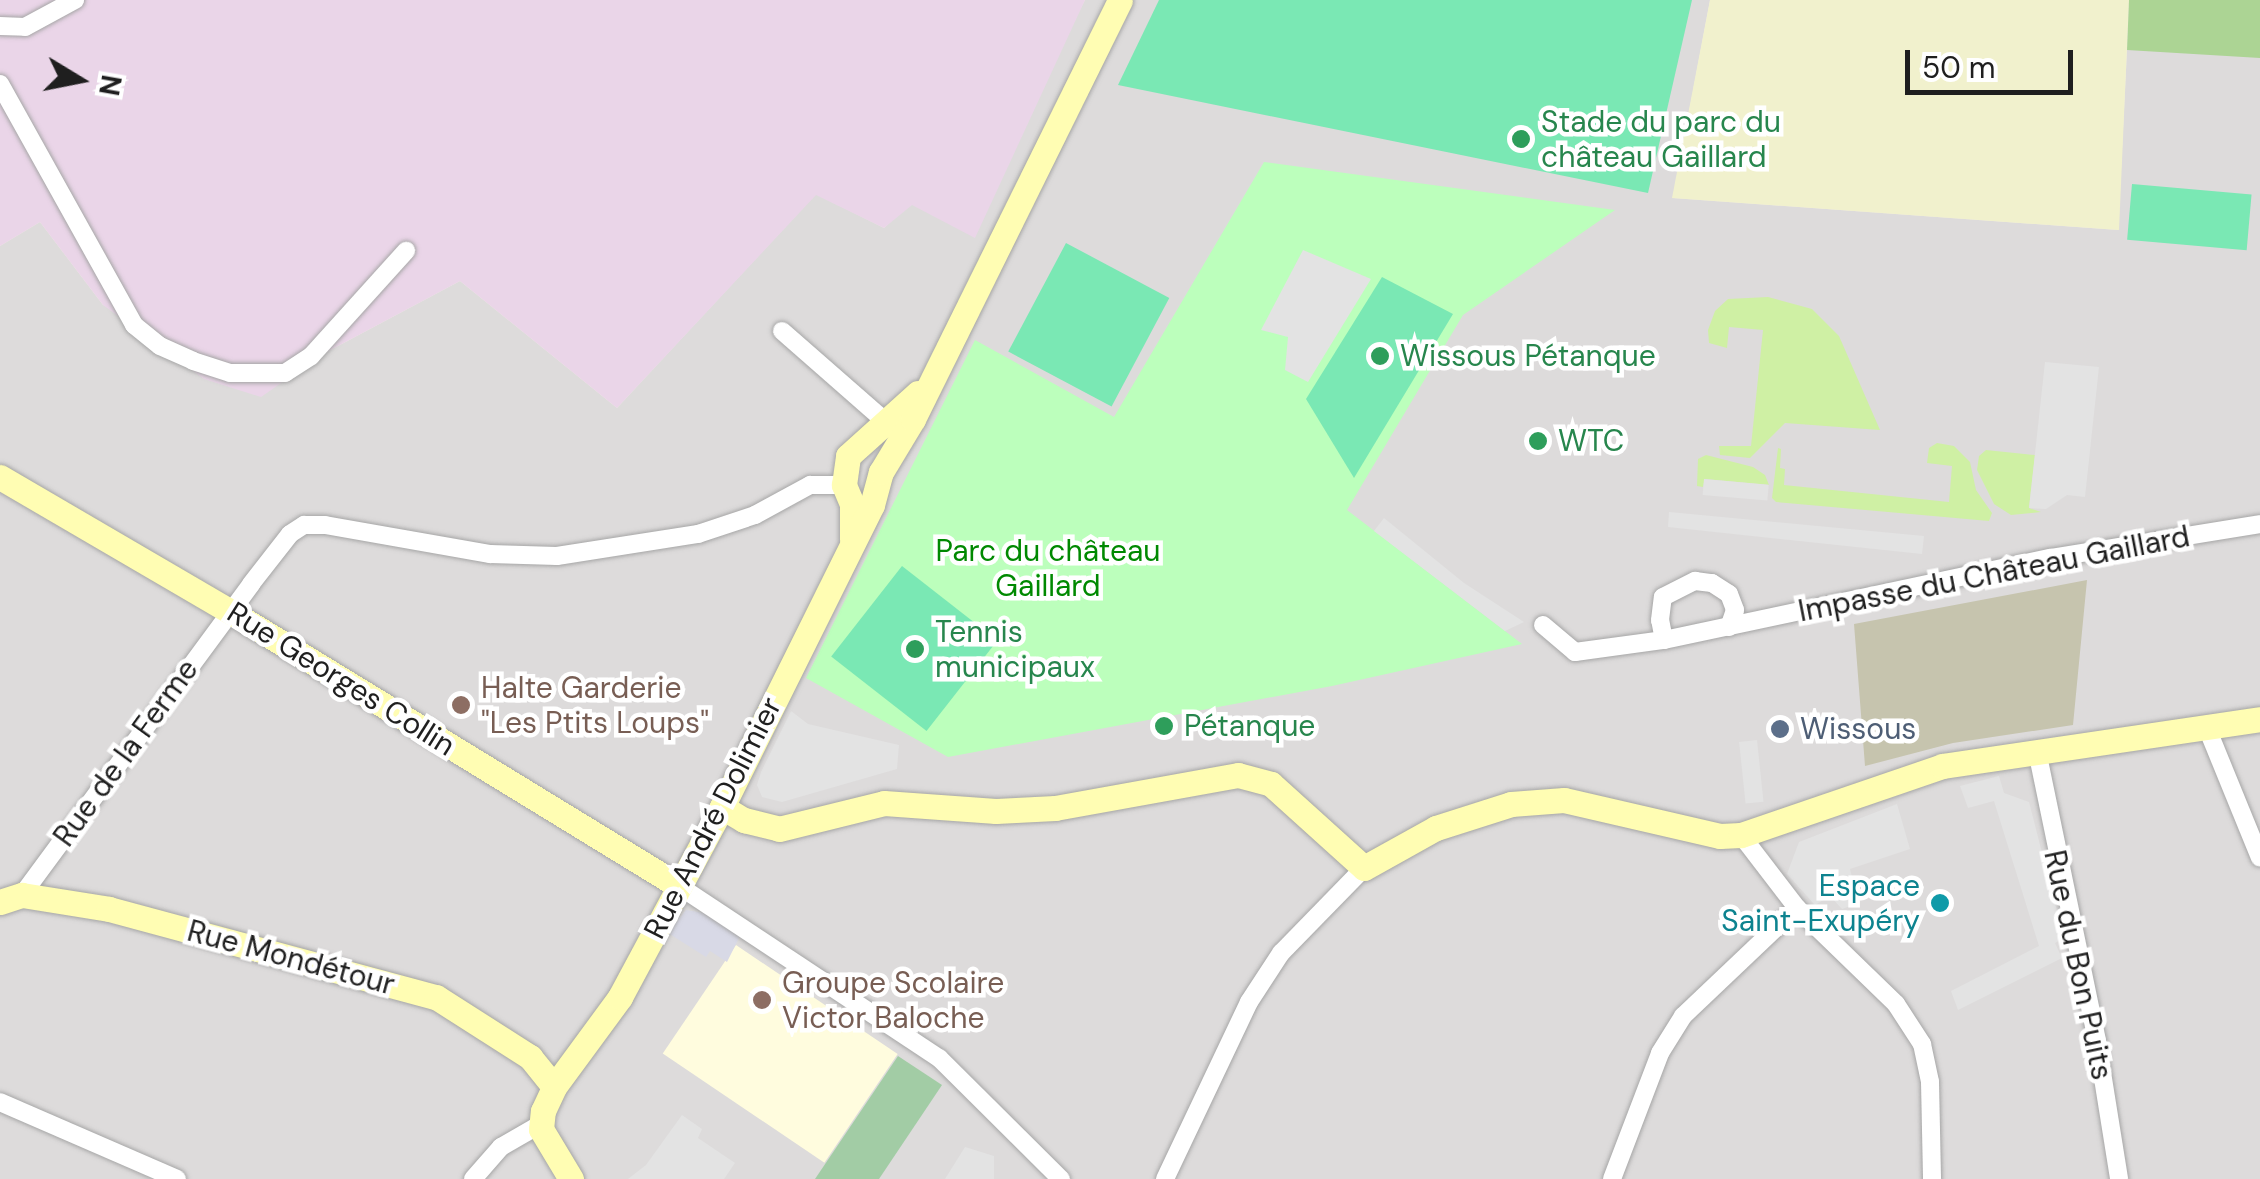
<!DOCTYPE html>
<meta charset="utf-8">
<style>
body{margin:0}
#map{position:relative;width:2260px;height:1179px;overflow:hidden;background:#f0ebe4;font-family:"DM Sans",sans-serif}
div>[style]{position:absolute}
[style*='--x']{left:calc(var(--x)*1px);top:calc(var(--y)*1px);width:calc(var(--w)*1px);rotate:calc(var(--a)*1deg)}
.residential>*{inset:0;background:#dddbdb}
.industrial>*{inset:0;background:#ead5e8}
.education>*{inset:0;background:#fffcde;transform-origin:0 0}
.construction>*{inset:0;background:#c6c4ae}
.farmland>*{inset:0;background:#f1f1cd}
.grass>*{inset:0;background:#cff0a4}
.forest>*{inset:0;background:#acd494}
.cemetery>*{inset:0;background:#a2cca5}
.park>*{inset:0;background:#bcffbc}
.pitch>*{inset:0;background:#7ae8b4;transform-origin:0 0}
.parking>*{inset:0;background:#e3e3e3;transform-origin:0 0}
.plaza>*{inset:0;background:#d8d9e6}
.roads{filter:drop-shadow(0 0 2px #a6a6a6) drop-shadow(0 0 2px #a6a6a6)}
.street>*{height:18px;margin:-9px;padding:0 9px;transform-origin:9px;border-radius:9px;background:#fff}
.secondary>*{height:25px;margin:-12.5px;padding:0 12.5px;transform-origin:12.5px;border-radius:12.5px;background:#fffdb3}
.dots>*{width:28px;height:28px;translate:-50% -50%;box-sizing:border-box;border:5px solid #fff;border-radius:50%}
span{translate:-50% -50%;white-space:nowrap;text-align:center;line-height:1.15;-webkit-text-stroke:9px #fff;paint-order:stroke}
.leisure-label{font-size:30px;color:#27864d}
.left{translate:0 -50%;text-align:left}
.park-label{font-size:30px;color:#008901}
.street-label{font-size:30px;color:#1f1f1f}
.education-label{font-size:30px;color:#785e54}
.service-label{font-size:30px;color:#4e5e75}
.culture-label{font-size:30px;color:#0d838f}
.right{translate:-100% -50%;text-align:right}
.north{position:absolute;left:30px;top:30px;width:100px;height:100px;-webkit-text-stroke:8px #fff;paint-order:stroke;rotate:100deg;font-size:28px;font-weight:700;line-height:40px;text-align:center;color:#1f1f1f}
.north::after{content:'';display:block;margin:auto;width:35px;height:45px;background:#1f1f1f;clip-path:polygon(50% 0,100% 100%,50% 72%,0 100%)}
.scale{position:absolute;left:1905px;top:50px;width:168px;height:45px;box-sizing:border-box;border:5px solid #1f1f1f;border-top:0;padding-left:12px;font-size:30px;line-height:35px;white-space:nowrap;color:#1f1f1f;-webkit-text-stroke:8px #fff;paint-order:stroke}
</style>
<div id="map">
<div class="residential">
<i style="clip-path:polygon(1085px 0,1710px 0,1673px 198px,2118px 230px,2127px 50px,2260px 41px,2260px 1179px,0 1179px,0 246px,40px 222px,103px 305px,323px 354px,460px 281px,617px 408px,816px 194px,884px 228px,1050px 69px)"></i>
</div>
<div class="industrial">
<i style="clip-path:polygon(0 0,1085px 0,975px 238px,912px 205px,884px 228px,816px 195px,617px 408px,460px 281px,323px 354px,261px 397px,204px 379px,103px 305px,40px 222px,0 246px)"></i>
</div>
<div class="education">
<i style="left:736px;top:945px;width:195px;height:131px;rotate:34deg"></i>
</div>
<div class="construction">
<i style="clip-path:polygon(2087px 580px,2073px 725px,1953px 743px,1865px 766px,1854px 624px)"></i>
</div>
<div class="farmland">
<i style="clip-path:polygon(1710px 0,2129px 0,2119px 230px,1672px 198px)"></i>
</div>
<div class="grass">
<i style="clip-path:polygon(1768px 297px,1812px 309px,1839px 336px,1880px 430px,1785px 423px,1750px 458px,1720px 455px,1719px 446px,1751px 446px,1763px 330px,1729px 327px,1727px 348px,1709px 343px,1708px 330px,1715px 311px,1728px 299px)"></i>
<i style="clip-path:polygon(1937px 443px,1954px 446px,1970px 462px,1976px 490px,1992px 513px,1989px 521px,1776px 502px,1772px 498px,1778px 448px,1781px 449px,1780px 468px,1785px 469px,1784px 485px,1949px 502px,1952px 466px,1927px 463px,1929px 448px)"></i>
<i style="clip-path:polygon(1986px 450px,2035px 455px,2029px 508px,2041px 512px,2011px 515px,1994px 504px,1977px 470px,1979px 456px)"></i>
<i style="clip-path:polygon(1706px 455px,1753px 467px,1765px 475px,1769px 485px,1705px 479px,1703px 487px,1697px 486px,1698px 459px)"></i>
</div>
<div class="forest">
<i style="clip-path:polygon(2129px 0,2260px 0,2260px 58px,2127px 50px)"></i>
</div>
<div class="cemetery">
<i style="clip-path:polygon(898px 1056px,942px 1085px,879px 1179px,815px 1179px)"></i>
</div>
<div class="park">
<i style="clip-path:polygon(1264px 162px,1615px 210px,1463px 315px,1347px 510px,1522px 644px,1332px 686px,948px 757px,806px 678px,975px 340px,1114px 417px)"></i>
</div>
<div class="pitch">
<i style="clip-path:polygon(1159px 0,1692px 0,1648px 193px,1118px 85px)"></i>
<i style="left:2132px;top:184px;width:120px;height:56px;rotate:5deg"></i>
<i style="left:1066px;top:243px;width:117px;height:123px;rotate:28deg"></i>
<i style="clip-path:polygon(1382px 277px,1453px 314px,1354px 478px,1306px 399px)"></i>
<i style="left:902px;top:566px;width:121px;height:115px;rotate:38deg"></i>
</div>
<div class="parking">
<i style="clip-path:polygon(1303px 250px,1371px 279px,1308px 382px,1285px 370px,1288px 337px,1261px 330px)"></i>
<i style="clip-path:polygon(2045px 362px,2099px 367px,2085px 497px,2067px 495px,2046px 509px,2029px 508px)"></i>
<i style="left:1704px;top:479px;width:65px;height:16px;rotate:5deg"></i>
<i style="clip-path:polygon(1669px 512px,1924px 536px,1922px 554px,1668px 527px)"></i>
<i style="clip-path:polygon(1384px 518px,1464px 583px,1524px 622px,1505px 631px,1374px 531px)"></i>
<i style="clip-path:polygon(791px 711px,808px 724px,899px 745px,897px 769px,782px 802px,762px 797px,757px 785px,761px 772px)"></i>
<i style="left:1757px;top:740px;width:62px;height:18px;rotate:84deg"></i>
<i style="clip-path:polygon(1999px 776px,2004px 793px,2029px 802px,2064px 938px,2055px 943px,2062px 958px,1958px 1010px,1951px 991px,2039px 946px,1994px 801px,1968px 808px,1960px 786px)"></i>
<i style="clip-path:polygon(1897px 804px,1910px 849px,1850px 869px,1859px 903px,1842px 909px,1830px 896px,1815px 905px,1787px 874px,1799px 842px)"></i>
<i style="clip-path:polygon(682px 1115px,702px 1129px,698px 1138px,735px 1163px,724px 1179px,628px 1179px,646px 1165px)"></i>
<i style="clip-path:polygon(965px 1147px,994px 1156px,994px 1179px,945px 1179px)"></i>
</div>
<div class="plaza">
<i style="clip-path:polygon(686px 910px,711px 914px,741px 934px,727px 962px,710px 951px,706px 957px,668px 933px)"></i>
</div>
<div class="roads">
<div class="street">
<i style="--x:0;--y:26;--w:25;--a:2"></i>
<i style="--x:25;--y:27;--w:57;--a:-28.4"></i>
<i style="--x:0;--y:84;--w:276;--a:60.9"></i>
<i style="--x:134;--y:325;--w:33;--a:39"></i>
<i style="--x:160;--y:346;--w:36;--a:24"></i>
<i style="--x:193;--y:361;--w:39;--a:18"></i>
<i style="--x:230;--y:373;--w:55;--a:0"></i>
<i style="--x:285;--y:373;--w:31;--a:-33"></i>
<i style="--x:311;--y:356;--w:142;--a:-47.9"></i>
<i style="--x:782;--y:331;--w:140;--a:41.2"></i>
<i style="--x:1543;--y:625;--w:42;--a:40.2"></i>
<i style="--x:1575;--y:652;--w:90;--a:-7.7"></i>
<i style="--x:1664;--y:640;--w:396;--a:-12"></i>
<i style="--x:2051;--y:558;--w:212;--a:-9.2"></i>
<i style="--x:1664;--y:640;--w:20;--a:-101"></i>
<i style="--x:1660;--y:620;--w:23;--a:-83"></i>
<i style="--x:1663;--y:597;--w:36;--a:-27"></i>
<i style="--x:1695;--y:581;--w:17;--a:7"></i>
<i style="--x:1712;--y:583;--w:20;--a:33"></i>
<i style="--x:1729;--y:594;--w:17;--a:69"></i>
<i style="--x:1735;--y:610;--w:18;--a:109"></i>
<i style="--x:2207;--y:728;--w:140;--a:67.8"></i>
<i style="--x:2037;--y:751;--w:296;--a:78.3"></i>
<i style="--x:2097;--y:1041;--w:140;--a:80.9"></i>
<i style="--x:1741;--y:835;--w:92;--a:52.5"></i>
<i style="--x:1797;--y:908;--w:138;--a:44.1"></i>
<i style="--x:1896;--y:1004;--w:48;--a:57"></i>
<i style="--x:1922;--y:1044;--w:39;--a:78"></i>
<i style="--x:1930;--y:1082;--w:97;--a:88.8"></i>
<i style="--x:679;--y:886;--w:312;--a:33.5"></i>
<i style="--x:939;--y:1058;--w:172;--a:44.8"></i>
<i style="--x:22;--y:895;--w:386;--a:-53.6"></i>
<i style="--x:251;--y:584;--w:63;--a:-52"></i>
<i style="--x:290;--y:534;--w:17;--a:-33"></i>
<i style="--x:304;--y:525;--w:21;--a:0"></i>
<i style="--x:325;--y:525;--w:168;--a:10"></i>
<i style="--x:490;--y:554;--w:67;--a:1.7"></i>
<i style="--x:557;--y:556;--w:143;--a:-8.9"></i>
<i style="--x:698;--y:534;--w:60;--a:-18.4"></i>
<i style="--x:755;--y:515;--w:63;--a:-28.6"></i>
<i style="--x:810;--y:485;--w:34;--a:0"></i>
<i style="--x:0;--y:1102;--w:193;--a:23.5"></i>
<i style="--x:473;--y:1179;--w:43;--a:-48.8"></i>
<i style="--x:501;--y:1147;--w:46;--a:-29.9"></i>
<i style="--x:1165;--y:1179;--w:196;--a:-64.6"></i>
<i style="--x:1249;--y:1002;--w:59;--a:-56.9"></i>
<i style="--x:1281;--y:953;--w:119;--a:-45.7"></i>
<i style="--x:1612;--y:1179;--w:135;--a:-69.1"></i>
<i style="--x:1660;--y:1053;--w:44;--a:-58.1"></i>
<i style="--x:1683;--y:1016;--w:157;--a:-43.5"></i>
</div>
<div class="secondary">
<i style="--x:0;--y:477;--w:268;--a:30.3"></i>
<i style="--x:231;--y:612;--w:525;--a:31.45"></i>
<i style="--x:852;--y:539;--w:35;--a:-90"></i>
<i style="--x:852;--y:504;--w:21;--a:-113"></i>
<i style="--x:844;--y:485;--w:29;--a:-82"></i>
<i style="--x:848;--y:456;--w:94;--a:-42"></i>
<i style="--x:722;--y:807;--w:26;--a:31"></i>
<i style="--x:744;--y:820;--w:36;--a:14"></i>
<i style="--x:779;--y:829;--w:108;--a:-13.9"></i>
<i style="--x:884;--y:803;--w:112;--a:4.1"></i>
<i style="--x:996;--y:811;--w:59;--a:-2.9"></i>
<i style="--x:1055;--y:808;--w:186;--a:-10.2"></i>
<i style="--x:1238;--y:775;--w:34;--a:15"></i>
<i style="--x:1271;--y:784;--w:125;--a:42.1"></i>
<i style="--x:1364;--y:868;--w:82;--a:-29.1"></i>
<i style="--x:1436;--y:828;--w:79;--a:-17.7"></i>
<i style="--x:1511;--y:804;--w:53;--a:-4.3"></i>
<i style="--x:1564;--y:800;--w:160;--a:13"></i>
<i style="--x:1720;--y:836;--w:21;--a:-3"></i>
<i style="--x:1741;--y:835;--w:213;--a:-18.9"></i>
<i style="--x:1942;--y:766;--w:321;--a:-8.4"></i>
<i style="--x:0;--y:902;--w:23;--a:-18"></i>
<i style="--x:22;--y:895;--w:88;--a:9.1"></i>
<i style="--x:109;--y:909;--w:339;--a:15.1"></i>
<i style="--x:436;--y:997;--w:112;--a:32.6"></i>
<i style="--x:530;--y:1057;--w:38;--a:51"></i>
<i style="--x:571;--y:1179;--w:58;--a:-121"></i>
<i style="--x:541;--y:1129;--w:18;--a:-84"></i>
<i style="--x:543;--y:1111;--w:26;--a:-65"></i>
<i style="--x:554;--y:1087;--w:112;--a:-53.7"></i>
<i style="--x:620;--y:997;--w:216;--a:-61.8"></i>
<i style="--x:722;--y:807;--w:337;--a:-63.6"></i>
<i style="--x:872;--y:505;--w:34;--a:-75"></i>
<i style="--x:881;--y:472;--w:62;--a:-58.9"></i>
<i style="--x:913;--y:419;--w:467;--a:-63.7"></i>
</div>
</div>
<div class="dots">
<i style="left:1521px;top:139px;background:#2e9e5b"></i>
<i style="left:1380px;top:356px;background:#2e9e5b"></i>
<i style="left:1538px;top:441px;background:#2e9e5b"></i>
<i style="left:915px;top:649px;background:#2e9e5b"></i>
<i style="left:461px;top:705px;background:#8d6e63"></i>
<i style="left:1164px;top:726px;background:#2e9e5b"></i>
<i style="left:1780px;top:729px;background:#5c6f8a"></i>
<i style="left:1940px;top:903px;background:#0f9aa8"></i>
<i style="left:762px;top:1000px;background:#8d6e63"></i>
</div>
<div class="leisure-label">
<span class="left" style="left:1541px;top:139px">Stade du parc du<br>château Gaillard</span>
<span class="left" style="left:1400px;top:356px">Wissous Pétanque</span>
<span class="left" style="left:1558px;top:441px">WTC</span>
<span class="left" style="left:935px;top:649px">Tennis<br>municipaux</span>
<span class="left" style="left:1184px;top:726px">Pétanque</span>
</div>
<div class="park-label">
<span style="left:1048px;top:568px">Parc du château<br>Gaillard</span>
</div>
<div class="street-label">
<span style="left:1994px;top:574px;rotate:-11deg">Impasse du Château Gaillard</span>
<span style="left:341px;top:679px;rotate:32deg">Rue Georges Collin</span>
<span style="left:126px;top:753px;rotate:-54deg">Rue de la Ferme</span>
<span style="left:713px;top:818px;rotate:-63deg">Rue André Dolimier</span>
<span style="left:291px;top:958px;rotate:15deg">Rue Mondétour</span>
<span style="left:2078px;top:965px;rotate:78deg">Rue du Bon Puits</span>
</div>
<div class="education-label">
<span class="left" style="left:481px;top:705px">Halte Garderie<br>"Les Ptits Loups"</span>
<span class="left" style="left:782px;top:1000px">Groupe Scolaire<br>Victor Baloche</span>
</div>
<div class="service-label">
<span class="left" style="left:1800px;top:729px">Wissous</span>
</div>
<div class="culture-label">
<span class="right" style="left:1920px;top:903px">Espace<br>Saint-Exupéry</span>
</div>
<div class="north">N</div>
<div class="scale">50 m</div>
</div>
